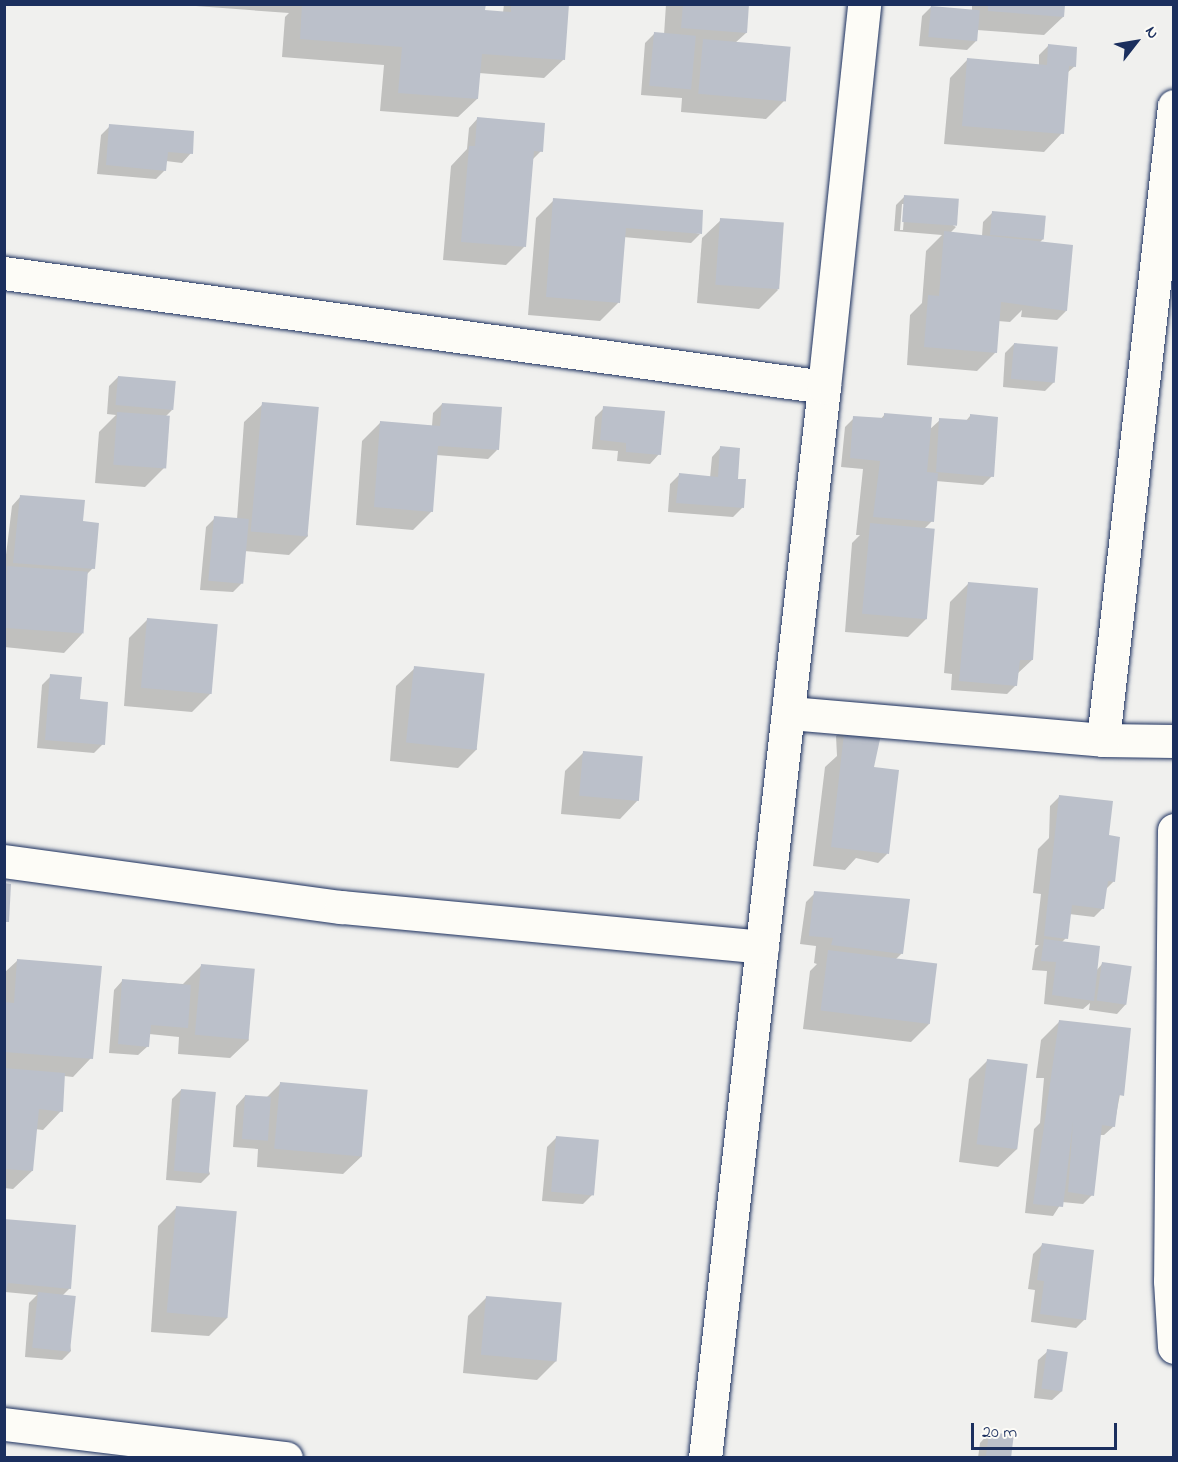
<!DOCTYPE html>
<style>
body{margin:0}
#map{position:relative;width:1178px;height:1462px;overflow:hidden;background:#f0f0ee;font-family:"Indie Flower",sans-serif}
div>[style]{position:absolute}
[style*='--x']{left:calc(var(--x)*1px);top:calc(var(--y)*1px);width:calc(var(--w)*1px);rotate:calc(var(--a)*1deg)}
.shadow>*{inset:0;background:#0003}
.building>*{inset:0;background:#bbc0ca;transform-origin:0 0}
.roads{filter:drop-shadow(0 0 2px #1b2f5e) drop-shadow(0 0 2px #1b2f5e)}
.street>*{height:33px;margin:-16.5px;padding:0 16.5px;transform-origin:16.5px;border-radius:16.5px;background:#fdfcf7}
span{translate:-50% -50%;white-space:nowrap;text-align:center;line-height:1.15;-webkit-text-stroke:4.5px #fdfcf7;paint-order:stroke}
.frame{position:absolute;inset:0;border:6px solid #1b2f5e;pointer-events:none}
.north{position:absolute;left:1106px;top:12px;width:60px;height:60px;-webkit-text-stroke:4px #fdfcf7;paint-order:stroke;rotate:59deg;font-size:16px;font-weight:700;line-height:24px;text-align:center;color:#1b2f5e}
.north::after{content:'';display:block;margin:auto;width:21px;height:27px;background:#1b2f5e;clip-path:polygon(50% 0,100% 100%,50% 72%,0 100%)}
.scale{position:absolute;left:971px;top:1423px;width:146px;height:27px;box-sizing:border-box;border:3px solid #1b2f5e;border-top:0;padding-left:8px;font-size:18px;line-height:21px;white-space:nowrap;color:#1b2f5e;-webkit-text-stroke:4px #fdfcf7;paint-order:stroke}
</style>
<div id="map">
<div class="shadow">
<i style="clip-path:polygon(169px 4px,376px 4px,503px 13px,504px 4px,568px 4px,563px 60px,544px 78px,479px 73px,477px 99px,458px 117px,380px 111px,384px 65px,282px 57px,285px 17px,289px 13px)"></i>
<i style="clip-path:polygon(666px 4px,748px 4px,746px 33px,735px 43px,785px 100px,766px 119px,681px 112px,682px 98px,641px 95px,645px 43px,654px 34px,664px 35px)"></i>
<i style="clip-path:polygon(972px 4px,1064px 4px,1063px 17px,1044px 35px,977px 30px,976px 41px,967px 50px,919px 46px,922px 16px,931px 7px,972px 11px)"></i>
<i style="clip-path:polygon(1048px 46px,1075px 66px,1067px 73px,1062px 133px,1044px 152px,944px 144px,950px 78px,968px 59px,1039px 65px,1039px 55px)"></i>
<i style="clip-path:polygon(478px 118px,541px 151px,531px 161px,524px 247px,506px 265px,443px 260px,451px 166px,467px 149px,469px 128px)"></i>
<i style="clip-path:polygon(110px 126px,191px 153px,182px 163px,166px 161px,165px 170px,156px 179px,97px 174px,101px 135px)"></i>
<i style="clip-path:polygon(evenodd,905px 196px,956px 227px,950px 233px,982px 236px,983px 222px,993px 212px,1043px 239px,1038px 244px,1066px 311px,1057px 320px,1021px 317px,1022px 310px,1010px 322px,998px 321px,996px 352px,977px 371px,907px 365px,910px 315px,922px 303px,926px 251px,942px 235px,894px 231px,896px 205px,905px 196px,902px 204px,905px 204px,903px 230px,900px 230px,902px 204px)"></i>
<i style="clip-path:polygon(554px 200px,700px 234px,691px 243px,623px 237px,618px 303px,600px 321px,528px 315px,536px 218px)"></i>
<i style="clip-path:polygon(721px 220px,778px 290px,759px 309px,697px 303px,702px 238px)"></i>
<i style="clip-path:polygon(1014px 344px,1054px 382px,1045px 391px,1003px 387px,1005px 353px)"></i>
<i style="clip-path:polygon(118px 377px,172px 410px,165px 417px,164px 468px,145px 487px,95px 483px,99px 432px,116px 415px,107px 414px,109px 386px)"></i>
<i style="clip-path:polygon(263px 404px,308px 536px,289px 555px,244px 551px,242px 583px,233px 592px,200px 590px,206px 527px,215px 518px,237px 519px,244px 422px)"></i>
<i style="clip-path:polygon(442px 404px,497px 450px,488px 459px,436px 455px,432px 511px,413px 530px,356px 525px,362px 441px,381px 422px,432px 426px,433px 413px)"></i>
<i style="clip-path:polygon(604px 408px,659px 454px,650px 464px,617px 461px,618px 451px,592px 449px,595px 417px)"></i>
<i style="clip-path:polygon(885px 414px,929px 430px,940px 420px,965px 422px,970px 416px,992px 476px,983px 485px,936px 481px,932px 521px,924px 529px,927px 618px,908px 637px,845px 632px,852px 543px,860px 535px,856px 535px,863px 469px,841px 467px,845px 427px,854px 418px,880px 420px)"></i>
<i style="clip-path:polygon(721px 447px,736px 480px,742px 508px,733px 517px,668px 512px,670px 484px,679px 475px,710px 478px,712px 457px)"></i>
<i style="clip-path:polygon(21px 496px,81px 522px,93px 568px,87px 574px,82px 634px,64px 653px,4px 647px,4px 571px,12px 506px)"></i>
<i style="clip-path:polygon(969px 583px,1032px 660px,1017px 674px,1016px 685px,1007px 694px,951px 690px,952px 674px,944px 673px,950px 602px)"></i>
<i style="clip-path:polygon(147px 620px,211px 693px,192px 712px,124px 706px,129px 638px)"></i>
<i style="clip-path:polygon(415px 668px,477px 749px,458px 768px,390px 761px,396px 686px)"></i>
<i style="clip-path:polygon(51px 676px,79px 700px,103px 744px,94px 753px,37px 748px,42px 685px)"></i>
<i style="clip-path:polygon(846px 727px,881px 731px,873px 768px,887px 854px,878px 863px,856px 858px,845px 870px,813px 866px,825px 767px,837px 756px,836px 736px)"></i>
<i style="clip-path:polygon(583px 753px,638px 800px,620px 819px,561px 814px,565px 771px)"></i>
<i style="clip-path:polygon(1059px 797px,1108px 835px,1114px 881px,1105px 890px,1103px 908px,1094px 917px,1069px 914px,1066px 938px,1062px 942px,1096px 971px,1102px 964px,1126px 1004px,1117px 1014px,1089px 1010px,1090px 1003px,1083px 1009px,1044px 1004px,1047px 971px,1032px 970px,1035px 949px,1039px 945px,1035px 945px,1041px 894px,1033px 893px,1038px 849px,1049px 838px,1050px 806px)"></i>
<i style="clip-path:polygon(815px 893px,908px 901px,902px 953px,895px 960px,929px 1024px,911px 1042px,803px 1029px,810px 971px,817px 964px,814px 963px,816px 946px,800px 944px,806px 902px)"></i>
<i style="clip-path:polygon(18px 960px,91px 1058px,73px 1077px,64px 1076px,61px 1111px,43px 1130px,35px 1129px,32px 1171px,13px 1189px,4px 1188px,4px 973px)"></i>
<i style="clip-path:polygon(201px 966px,249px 1040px,230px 1058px,178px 1054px,179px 1037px,149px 1034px,148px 1046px,138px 1055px,109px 1053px,114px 990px,123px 980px,183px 984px)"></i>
<i style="clip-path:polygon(1059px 1022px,1125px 1068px,1114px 1126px,1104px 1135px,1099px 1135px,1092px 1195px,1083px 1204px,1062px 1202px,1053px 1216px,1025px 1213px,1034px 1129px,1040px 1123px,1044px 1078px,1036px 1078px,1041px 1040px)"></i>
<i style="clip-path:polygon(988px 1060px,1017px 1149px,998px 1167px,959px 1162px,969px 1079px)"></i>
<i style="clip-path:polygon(281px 1083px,362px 1156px,343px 1174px,257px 1167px,258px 1149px,233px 1147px,236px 1106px,245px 1096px,266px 1098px)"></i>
<i style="clip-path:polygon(181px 1090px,210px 1174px,201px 1183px,166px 1180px,172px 1099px)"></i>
<i style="clip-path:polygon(556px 1138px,592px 1195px,583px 1204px,542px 1201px,547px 1147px)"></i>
<i style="clip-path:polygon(177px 1207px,227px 1318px,209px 1336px,151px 1332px,158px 1226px)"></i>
<i style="clip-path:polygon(4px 1220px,70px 1288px,62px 1296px,71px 1351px,62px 1360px,25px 1357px,29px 1303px,37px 1295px,5px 1292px,4px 1304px)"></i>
<i style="clip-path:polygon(1042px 1245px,1085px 1319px,1076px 1328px,1031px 1322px,1035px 1290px,1028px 1289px,1033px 1254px)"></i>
<i style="clip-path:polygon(487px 1297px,556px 1361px,537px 1380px,463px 1373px,468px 1316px)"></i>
<i style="clip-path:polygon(1048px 1351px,1062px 1391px,1052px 1400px,1034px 1398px,1038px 1360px)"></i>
<i style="clip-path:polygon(989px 1433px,1010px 1458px,978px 1458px,980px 1443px)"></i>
</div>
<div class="building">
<i style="clip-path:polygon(302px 4px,486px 4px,485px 10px,511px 12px,511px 4px,569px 4px,565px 60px,482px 54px,478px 99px,398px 93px,402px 47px,300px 39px)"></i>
<i style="clip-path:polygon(683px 4px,749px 4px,747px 33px,681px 28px)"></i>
<i style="clip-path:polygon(988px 5px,1065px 5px,1064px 17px,988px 11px)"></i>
<i style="left:931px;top:6px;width:49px;height:31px;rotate:5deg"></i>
<i style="left:654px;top:32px;width:42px;height:54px;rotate:5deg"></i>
<i style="left:703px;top:39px;width:88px;height:55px;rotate:5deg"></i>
<i style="clip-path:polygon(1048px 44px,1077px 47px,1076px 67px,1069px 66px,1064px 134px,962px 126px,967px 58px,1047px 65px)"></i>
<i style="clip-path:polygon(477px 117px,545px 123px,543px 152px,534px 151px,526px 247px,461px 242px,469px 146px,475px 146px)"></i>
<i style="clip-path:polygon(109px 124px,194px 131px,193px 154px,168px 152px,166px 171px,106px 165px)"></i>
<i style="left:904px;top:195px;width:55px;height:27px;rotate:4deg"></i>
<i style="clip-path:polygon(553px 198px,703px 210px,702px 234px,626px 228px,620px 303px,546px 297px)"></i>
<i style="left:992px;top:211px;width:54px;height:24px;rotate:5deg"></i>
<i style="left:720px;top:218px;width:64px;height:67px;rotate:4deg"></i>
<i style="clip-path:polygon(944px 231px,1073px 245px,1067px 311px,1001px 302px,997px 353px,924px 347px,928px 295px,939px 296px)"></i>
<i style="left:1014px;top:343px;width:44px;height:36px;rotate:5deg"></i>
<i style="left:118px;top:376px;width:58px;height:29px;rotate:5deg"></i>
<i style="left:262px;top:402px;width:57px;height:130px;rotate:5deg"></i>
<i style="clip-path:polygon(442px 403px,502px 407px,499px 450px,438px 446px,433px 512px,374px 507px,380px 421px,440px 426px)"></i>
<i style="clip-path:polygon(603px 406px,665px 411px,661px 455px,626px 452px,626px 443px,600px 440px)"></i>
<i style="left:117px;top:412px;width:53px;height:53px;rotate:4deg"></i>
<i style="clip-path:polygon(884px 413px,932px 417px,927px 472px,938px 473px,934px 522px,873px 517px,880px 461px,850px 458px,853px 416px,884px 418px)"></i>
<i style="clip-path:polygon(970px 414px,998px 417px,994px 477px,936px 472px,939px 418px,970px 420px)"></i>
<i style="clip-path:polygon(720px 446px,740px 448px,738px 479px,746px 479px,744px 508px,676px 503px,679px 473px,718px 477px)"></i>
<i style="clip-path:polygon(20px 495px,85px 500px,83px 521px,99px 523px,95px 569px,13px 563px)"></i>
<i style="left:214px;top:516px;width:35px;height:65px;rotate:5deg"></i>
<i style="left:870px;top:523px;width:65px;height:91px;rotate:5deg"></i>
<i style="left:7px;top:566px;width:81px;height:62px;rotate:4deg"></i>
<i style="clip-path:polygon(968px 582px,1038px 588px,1033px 660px,1020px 660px,1017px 686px,959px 681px)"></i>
<i style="left:147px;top:618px;width:71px;height:70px;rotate:5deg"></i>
<i style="left:414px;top:666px;width:71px;height:77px;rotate:6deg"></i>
<i style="clip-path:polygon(50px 674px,82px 677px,80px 699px,108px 702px,105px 745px,45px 740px)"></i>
<i style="clip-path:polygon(845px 725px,882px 730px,874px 767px,899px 770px,889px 854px,831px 847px)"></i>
<i style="left:583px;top:751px;width:60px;height:45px;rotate:5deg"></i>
<i style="clip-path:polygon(1059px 795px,1113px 801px,1109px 835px,1120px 837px,1115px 882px,1108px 881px,1104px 909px,1072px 905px,1068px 939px,1044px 936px)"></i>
<i style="clip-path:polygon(4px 883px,11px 884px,9px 922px,4px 922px)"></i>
<i style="clip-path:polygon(814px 891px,910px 899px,903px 954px,831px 945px,833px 938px,809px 936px)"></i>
<i style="clip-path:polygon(1044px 939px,1100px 946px,1094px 1001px,1052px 995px,1056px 962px,1041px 961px)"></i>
<i style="left:828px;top:950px;width:110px;height:61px;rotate:7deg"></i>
<i style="clip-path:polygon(17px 959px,102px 966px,93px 1059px,4px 1052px,4px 1002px,14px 1003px)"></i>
<i style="left:1102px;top:962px;width:30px;height:39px;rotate:8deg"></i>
<i style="left:201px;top:964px;width:54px;height:71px;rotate:5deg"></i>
<i style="clip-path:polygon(122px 979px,191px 985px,188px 1028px,151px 1025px,149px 1047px,118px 1044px)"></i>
<i style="clip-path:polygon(1059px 1020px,1131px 1028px,1124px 1096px,1119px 1095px,1115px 1127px,1102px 1125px,1094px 1196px,1068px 1192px,1073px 1122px,1063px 1207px,1033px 1204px)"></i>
<i style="left:987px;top:1059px;width:41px;height:86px;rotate:7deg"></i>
<i style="clip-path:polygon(4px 1068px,65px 1073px,63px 1112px,39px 1109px,33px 1171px,4px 1169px)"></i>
<i style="left:280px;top:1082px;width:88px;height:67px;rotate:5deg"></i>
<i style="left:181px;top:1089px;width:35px;height:82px;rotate:5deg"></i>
<i style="left:245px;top:1095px;width:26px;height:44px;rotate:4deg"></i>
<i style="left:556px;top:1136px;width:43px;height:56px;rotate:5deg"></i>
<i style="left:176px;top:1206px;width:61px;height:107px;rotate:5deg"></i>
<i style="clip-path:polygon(4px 1219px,76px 1225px,71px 1289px,8px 1283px,4px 1302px)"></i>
<i style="clip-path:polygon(1042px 1243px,1094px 1250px,1086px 1320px,1040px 1314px,1044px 1281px,1037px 1280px)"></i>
<i style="left:38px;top:1292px;width:38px;height:56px;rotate:6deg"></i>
<i style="left:486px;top:1296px;width:76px;height:59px;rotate:5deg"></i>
<i style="left:1047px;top:1349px;width:21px;height:40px;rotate:8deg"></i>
<i style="left:989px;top:1432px;width:25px;height:26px;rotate:7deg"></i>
</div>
<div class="roads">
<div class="street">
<i style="--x:4;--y:273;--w:828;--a:7.91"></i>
<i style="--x:824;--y:387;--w:1078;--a:96.34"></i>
<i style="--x:824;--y:387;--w:385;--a:-84"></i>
<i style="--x:790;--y:713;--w:314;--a:4.9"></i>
<i style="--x:1103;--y:740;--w:71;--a:0.8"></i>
<i style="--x:1103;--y:740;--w:638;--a:-83.61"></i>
<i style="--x:1174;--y:830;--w:451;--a:90.5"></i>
<i style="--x:1170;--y:1281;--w:66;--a:86.5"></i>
<i style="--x:4;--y:861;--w:340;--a:7.8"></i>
<i style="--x:341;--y:907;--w:423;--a:5.4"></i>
<i style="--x:4;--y:1424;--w:284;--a:6.9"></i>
</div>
</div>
<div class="frame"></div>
<div class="north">N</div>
<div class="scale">20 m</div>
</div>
